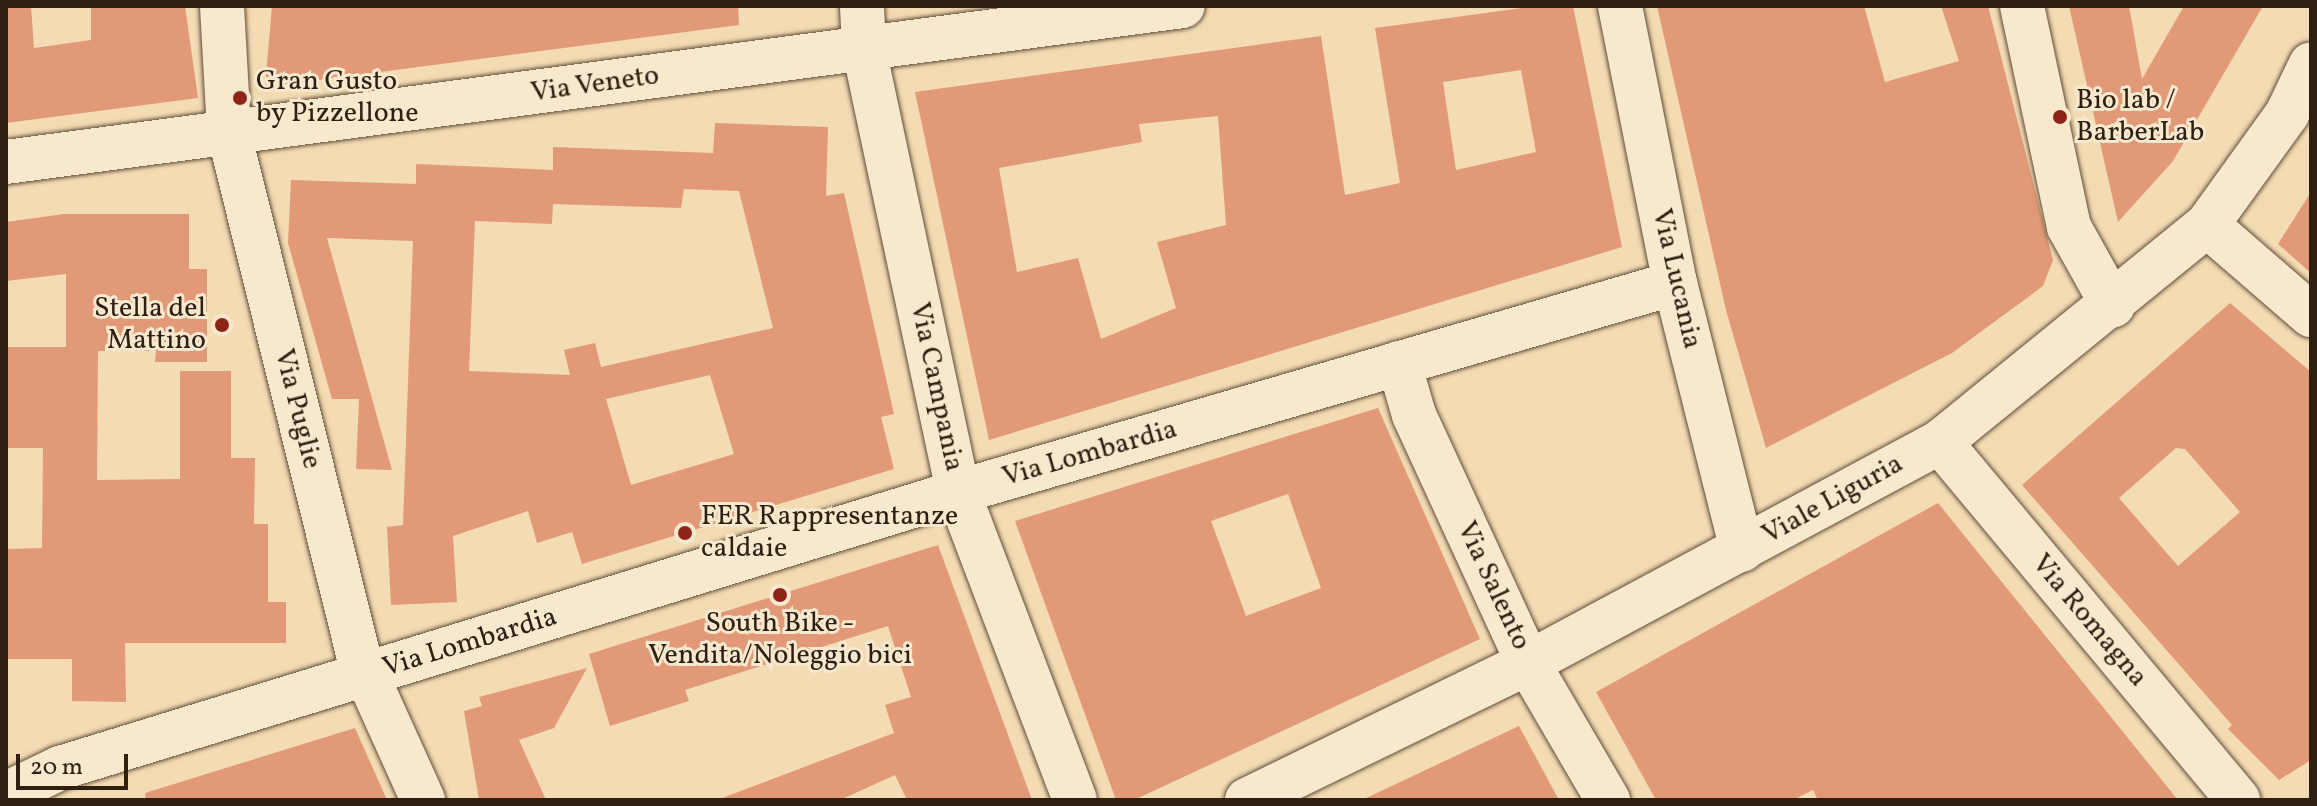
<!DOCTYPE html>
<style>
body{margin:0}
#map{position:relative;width:2317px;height:806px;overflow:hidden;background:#f3dbb3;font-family:Vollkorn,serif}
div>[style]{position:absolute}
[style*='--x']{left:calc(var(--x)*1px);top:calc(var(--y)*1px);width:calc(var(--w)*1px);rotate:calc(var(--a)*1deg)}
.building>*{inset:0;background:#e19977}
.roads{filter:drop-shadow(0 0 2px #604e39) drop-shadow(0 0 2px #604e39)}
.minor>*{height:44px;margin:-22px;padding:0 22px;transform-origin:22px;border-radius:22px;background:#f7e8ce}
.dots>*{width:22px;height:22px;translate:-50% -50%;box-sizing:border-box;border:4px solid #f7e8ce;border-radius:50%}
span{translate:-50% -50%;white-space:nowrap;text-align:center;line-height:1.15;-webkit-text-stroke:6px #f7e8ce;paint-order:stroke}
.poi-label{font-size:28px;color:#2f1f10}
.left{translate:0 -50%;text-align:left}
.right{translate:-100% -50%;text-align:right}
.street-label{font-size:28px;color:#2f1f10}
.frame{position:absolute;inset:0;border:8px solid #2f1f10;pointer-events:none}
.scale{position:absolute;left:16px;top:754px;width:112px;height:36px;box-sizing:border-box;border:4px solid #2f1f10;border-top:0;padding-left:10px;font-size:24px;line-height:28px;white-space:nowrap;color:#2f1f10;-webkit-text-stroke:6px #f7e8ce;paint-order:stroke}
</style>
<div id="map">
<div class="building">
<i style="clip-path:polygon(6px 6px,31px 6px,34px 48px,91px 40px,91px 6px,185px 6px,198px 98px,6px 123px)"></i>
<i style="clip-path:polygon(272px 6px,738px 6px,739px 25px,265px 87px)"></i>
<i style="clip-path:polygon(evenodd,1537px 6px,1573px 6px,1622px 247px,989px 440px,915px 92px,1321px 36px,1345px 195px,1400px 183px,1375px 28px,1537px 6px,1521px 70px,1536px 152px,1456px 170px,1443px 82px,1521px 70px,1537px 6px,1218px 116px,1226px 225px,1157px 242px,1176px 308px,1101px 339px,1078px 258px,1017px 272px,999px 168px,1142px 142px,1139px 124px,1218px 116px)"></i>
<i style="clip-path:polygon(1657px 6px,1864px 6px,1885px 82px,1959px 61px,1941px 6px,1988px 6px,2053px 260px,2043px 286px,1952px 353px,1766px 448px,1726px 310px)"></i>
<i style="clip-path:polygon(2069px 6px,2129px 6px,2142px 79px,2184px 6px,2263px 6px,2173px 161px,2118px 222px)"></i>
<i style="clip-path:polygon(evenodd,715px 123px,828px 127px,826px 196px,844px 193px,894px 414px,881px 417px,894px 469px,582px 564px,572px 532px,537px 543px,528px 511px,453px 536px,457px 602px,391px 605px,387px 527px,403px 525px,413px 241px,327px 238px,392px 470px,356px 469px,359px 399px,332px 399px,288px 243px,291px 180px,416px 184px,416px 164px,553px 170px,553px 147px,713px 153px,715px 123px,684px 189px,739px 191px,773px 328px,601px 367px,595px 343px,564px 350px,570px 375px,469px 371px,475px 221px,552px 224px,553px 204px,681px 208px,684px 189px,715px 123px,710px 375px,734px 454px,631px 485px,606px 399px,710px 375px)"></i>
<i style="clip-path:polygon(2311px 192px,2311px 273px,2278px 244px)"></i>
<i style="clip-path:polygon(64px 214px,189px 214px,189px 269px,207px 269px,207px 362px,155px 362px,156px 351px,98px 351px,97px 480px,180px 479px,180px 371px,231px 371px,231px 458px,255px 458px,254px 524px,268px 524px,268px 602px,286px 602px,286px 643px,125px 643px,126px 702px,72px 701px,72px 659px,6px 659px,6px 549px,42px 548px,43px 448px,6px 448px,6px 347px,66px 347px,66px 274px,6px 281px,6px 222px)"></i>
<i style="clip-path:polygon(evenodd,2230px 303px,2311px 372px,2311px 760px,2279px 780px,2228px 729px,2232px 725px,2022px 485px,2230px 303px,2176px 448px,2185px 449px,2240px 512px,2178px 566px,2119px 498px,2176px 448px)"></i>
<i style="clip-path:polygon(evenodd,1378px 408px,1480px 639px,1134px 800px,1116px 800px,1015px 521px,1378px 408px,1288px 494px,1321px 588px,1246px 616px,1211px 521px,1288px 494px)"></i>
<i style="clip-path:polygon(1938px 503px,2178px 800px,1818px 800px,1813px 790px,1793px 800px,1656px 800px,1596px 692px)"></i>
<i style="clip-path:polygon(938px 545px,1032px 800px,907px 800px,895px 775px,840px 800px,717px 800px,894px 733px,885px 705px,911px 697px,888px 626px,685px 690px,689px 701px,610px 726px,589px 654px)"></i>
<i style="clip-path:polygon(587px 668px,554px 728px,519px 740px,546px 800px,479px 800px,464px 711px,482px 706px,479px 697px)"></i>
<i style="clip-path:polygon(1519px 726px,1559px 800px,1362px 800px)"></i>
<i style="clip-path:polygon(355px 728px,387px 800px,146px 800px,145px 793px)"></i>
</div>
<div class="roads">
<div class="minor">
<i style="--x:222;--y:6;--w:127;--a:86.8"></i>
<i style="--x:229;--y:133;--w:541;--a:76.09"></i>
<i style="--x:359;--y:658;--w:156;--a:65.7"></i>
<i style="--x:862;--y:6;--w:43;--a:87.3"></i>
<i style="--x:864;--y:49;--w:453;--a:78"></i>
<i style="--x:958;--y:492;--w:329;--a:69.2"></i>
<i style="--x:1620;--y:6;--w:282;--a:78.8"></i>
<i style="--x:1675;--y:283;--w:275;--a:75.9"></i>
<i style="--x:2022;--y:6;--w:226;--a:78"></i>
<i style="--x:2069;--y:227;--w:90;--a:60.9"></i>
<i style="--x:6;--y:162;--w:1187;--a:-7.55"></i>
<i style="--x:2207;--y:225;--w:138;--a:40.9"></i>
<i style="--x:1399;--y:363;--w:54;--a:73.9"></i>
<i style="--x:1414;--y:415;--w:273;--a:65.3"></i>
<i style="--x:1528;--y:663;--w:159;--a:59.7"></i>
<i style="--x:1940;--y:442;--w:466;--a:50.2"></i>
<i style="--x:6;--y:794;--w:60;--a:-25.7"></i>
<i style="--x:60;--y:768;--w:939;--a:-17.08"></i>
<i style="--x:958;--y:492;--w:747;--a:-16.25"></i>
<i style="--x:1247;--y:800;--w:313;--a:-26"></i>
<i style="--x:1528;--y:663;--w:468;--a:-28.2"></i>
<i style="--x:1940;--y:442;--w:344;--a:-39.1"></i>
<i style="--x:2207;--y:225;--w:137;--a:-54.2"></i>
<i style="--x:2287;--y:114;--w:55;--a:-64.4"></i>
</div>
</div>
<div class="dots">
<i style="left:240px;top:98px;background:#8f2418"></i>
<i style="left:2060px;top:117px;background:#8f2418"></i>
<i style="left:222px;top:325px;background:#8f2418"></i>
<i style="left:685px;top:533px;background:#8f2418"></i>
<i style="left:780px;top:595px;background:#8f2418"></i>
</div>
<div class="poi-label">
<span class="left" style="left:256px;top:98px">Gran Gusto<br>by Pizzellone</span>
<span class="left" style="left:2076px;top:117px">Bio lab /<br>BarberLab</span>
<span class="right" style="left:206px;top:325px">Stella del<br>Mattino</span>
<span class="left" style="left:701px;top:533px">FER Rappresentanze<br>caldaie</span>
<span style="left:780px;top:640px">South Bike -<br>Vendita/Noleggio bici</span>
</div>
<div class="street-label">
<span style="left:595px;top:85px;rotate:-8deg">Via Veneto</span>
<span style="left:1676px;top:279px;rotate:77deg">Via Lucania</span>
<span style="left:936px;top:387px;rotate:78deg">Via Campania</span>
<span style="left:297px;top:409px;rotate:76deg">Via Puglie</span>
<span style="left:1090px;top:454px;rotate:-16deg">Via Lombardia</span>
<span style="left:1833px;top:500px;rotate:-29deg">Viale Liguria</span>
<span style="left:1493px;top:586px;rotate:65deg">Via Salento</span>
<span style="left:2089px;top:621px;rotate:50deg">Via Romagna</span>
<span style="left:470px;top:643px;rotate:-17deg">Via Lombardia</span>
</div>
<div class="frame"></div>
<div class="scale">20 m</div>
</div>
